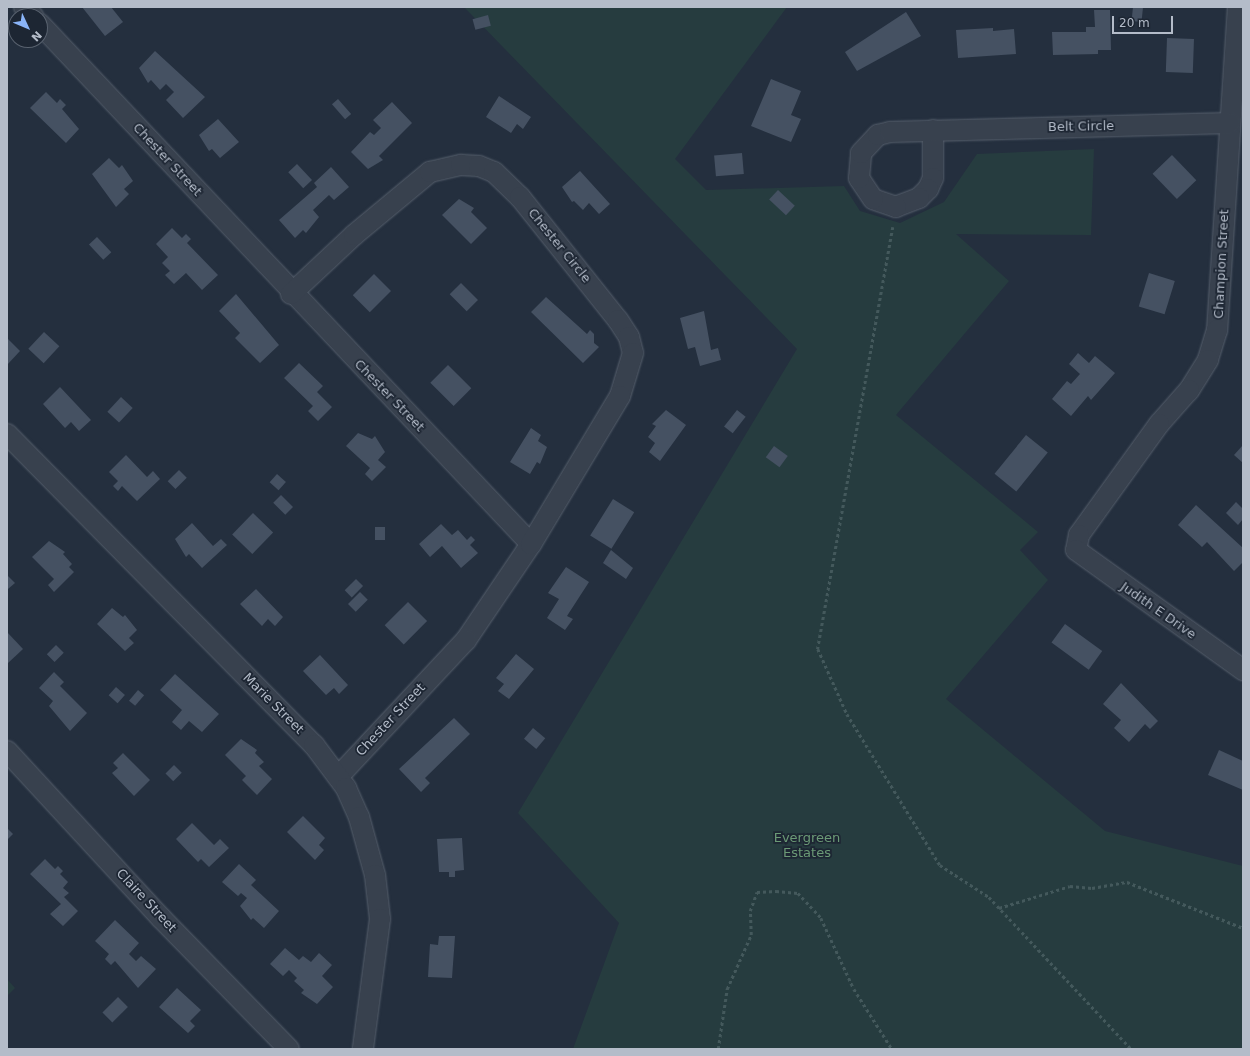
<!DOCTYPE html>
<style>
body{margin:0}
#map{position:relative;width:1250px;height:1056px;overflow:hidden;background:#242f3e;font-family:"DejaVu Sans",sans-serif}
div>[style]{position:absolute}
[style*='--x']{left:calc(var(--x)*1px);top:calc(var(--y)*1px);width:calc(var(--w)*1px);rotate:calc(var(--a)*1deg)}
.green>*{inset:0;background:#263c3f}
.building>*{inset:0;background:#455162;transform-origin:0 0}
.path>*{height:2.5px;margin-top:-1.25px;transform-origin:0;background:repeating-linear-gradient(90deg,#44595c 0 3px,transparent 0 6px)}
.roads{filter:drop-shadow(0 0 1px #565f6c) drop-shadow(0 0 1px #565f6c)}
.minor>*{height:20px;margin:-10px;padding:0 10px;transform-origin:10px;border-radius:10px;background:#38414e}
span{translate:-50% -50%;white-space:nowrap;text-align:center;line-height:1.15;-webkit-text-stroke:3.5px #1d2633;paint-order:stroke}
.street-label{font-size:13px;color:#b4bcc9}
.park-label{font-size:13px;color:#6b9a76}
.frame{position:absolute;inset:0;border:8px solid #b4bcc9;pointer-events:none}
.north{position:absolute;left:8px;top:8px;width:40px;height:40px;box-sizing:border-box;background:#1d2633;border:1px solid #59626f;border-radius:50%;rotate:134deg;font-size:11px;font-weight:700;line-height:16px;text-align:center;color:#b4bcc9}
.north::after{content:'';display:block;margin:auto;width:14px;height:18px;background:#8ab4f8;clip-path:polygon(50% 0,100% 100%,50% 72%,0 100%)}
.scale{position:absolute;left:1112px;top:16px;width:61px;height:18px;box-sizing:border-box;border:2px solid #b4bcc9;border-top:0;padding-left:5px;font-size:12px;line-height:14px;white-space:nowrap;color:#b4bcc9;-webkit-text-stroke:3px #1d2633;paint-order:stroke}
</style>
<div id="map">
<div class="green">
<i style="clip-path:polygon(464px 7px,787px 7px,675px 159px,706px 190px,844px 186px,860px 211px,900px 223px,944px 202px,977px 154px,1094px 149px,1091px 235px,956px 234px,1009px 281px,896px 415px,1038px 532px,1020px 550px,1048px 580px,946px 699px,1105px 831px,1243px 866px,1243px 1049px,573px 1049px,619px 923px,518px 813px,797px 349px)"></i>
<i style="clip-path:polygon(7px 979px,15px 988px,7px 996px)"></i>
</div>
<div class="building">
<i style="clip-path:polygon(82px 7px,111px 7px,123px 22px,105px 36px)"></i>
<i style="left:1133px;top:7px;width:10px;height:14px;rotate:6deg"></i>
<i style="clip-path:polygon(1094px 10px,1110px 10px,1111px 50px,1098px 50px,1098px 54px,1053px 55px,1052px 32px,1086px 32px,1086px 27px,1095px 27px)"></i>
<i style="clip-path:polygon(906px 12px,921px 36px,857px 71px,845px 52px)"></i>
<i style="left:488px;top:15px;width:11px;height:16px;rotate:75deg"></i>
<i style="clip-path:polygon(993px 28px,993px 31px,1014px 29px,1016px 54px,958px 58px,956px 30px)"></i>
<i style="left:1167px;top:38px;width:27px;height:34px;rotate:2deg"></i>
<i style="clip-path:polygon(155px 51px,205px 97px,183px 118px,166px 100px,174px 92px,166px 84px,160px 90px,151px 80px,148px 83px,139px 68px)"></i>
<i style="clip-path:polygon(771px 79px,801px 91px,791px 115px,801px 119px,791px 142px,751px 126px)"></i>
<i style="clip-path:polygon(46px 92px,57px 103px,60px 99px,66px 105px,62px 109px,79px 129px,66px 143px,30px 108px)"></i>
<i style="clip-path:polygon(499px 96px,531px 117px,523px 129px,517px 124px,511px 133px,486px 117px)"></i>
<i style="left:338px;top:99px;width:20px;height:8px;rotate:49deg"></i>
<i style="clip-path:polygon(392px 102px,412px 123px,379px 156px,383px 160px,368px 169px,351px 152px,370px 132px,374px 135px,381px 128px,373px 120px)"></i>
<i style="clip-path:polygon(218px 119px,239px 142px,220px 158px,212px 149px,209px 151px,199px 135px)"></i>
<i style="left:742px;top:153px;width:21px;height:28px;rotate:85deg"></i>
<i style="left:1172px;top:155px;width:35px;height:27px;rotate:46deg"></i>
<i style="clip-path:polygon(109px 158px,119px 168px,122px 165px,133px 181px,124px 189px,129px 194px,116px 207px,92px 174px)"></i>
<i style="left:297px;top:164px;width:22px;height:12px;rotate:47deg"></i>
<i style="clip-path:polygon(331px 167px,349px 187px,334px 200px,329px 195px,313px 210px,319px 217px,306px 233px,303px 230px,295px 238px,279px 220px,317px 187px,314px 183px)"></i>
<i style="clip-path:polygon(580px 171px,610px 204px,599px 214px,589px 203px,583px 210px,574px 201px,572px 202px,562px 187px)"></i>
<i style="left:778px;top:190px;width:23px;height:13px;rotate:43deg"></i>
<i style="clip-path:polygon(459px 199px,474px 208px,471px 212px,487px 228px,471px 244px,442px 215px)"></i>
<i style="clip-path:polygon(172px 228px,182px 238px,186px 234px,191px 239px,187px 243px,218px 275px,202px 290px,186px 273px,174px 284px,165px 275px,170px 271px,162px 263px,168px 257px,156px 244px)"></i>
<i style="left:97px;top:237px;width:21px;height:11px;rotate:47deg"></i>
<i style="left:1149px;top:273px;width:27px;height:35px;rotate:17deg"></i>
<i style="left:374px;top:274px;width:24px;height:30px;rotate:45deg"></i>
<i style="left:461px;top:283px;width:24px;height:16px;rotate:45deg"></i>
<i style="clip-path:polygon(236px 294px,279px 345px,260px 363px,235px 338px,240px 333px,219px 311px)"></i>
<i style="clip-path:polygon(546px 297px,587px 334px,590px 330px,594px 334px,594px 343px,599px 347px,583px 363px,531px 312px)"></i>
<i style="clip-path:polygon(704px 311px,711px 350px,718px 348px,721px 360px,700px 366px,695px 347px,688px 349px,680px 318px)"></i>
<i style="left:44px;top:332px;width:21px;height:23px;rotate:43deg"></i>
<i style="clip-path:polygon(7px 338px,20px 351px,7px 365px)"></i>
<i style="clip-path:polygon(1078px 353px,1089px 363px,1095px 356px,1115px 373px,1091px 400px,1088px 396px,1071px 416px,1052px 399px,1067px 381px,1071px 384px,1080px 374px,1069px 364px)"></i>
<i style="clip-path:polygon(299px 363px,323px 386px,317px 392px,332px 407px,318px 421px,308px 411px,313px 406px,284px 378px)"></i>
<i style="left:448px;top:365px;width:33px;height:25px;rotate:45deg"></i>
<i style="clip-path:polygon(60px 387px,91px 420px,79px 431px,71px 422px,65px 428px,43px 404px)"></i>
<i style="left:121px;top:397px;width:16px;height:20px;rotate:43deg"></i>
<i style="clip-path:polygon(666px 410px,686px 425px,660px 461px,649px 452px,655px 443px,648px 437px,656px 426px,652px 424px)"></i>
<i style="left:737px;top:410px;width:11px;height:21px;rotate:38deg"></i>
<i style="clip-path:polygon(531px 428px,541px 435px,538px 441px,547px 447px,540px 464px,537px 462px,530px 474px,510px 462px)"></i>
<i style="clip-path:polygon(358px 433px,372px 439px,375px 436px,385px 452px,378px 460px,386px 467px,372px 481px,365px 474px,370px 468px,346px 446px)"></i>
<i style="left:1026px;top:435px;width:28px;height:50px;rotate:39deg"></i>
<i style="clip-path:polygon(1243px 445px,1243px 463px,1234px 455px)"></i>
<i style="left:774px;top:446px;width:17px;height:14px;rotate:36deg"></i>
<i style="clip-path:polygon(126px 455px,147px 477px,153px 471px,160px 479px,137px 501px,122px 486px,118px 491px,113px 486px,118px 481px,109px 472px)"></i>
<i style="left:179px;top:470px;width:11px;height:16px;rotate:45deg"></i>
<i style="left:277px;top:474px;width:12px;height:11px;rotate:42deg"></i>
<i style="left:281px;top:495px;width:17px;height:11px;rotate:45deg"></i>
<i style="left:613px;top:499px;width:25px;height:43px;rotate:32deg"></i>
<i style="clip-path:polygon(1236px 502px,1243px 509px,1243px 519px,1238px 525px,1226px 513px)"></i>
<i style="clip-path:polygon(1196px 505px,1243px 548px,1243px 562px,1234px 571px,1207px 542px,1202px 547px,1178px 525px)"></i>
<i style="left:253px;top:513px;width:28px;height:30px;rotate:44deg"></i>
<i style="clip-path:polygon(192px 523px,213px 546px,221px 539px,227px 545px,202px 568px,189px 554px,186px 557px,175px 539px)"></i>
<i style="clip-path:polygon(441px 524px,452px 535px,458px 530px,467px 540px,471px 536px,475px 540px,470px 545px,478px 553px,461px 568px,442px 546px,430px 557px,419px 544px)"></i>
<i style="left:375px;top:527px;width:10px;height:13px"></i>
<i style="clip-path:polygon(49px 541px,65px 552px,63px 554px,72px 564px,69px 567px,74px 572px,54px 592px,48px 585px,54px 579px,32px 557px)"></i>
<i style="clip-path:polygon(611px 550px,633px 568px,626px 579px,603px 563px)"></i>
<i style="clip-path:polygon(566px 567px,589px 582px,567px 616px,573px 619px,565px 630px,547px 618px,559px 599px,548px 593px)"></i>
<i style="clip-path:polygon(7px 575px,15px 583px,8px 589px,7px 588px)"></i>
<i style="left:356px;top:579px;width:10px;height:16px;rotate:45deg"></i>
<i style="clip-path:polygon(256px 589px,283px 617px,275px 626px,268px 619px,262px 626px,240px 604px)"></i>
<i style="left:360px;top:592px;width:11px;height:17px;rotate:45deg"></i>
<i style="left:408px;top:602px;width:27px;height:33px;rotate:45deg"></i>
<i style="clip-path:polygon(112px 608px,123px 617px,125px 615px,137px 630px,129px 638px,134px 643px,125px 651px,97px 624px)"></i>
<i style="left:1065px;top:624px;width:46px;height:23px;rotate:36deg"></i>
<i style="clip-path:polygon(7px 632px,23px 649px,7px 664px)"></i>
<i style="left:56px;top:645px;width:11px;height:13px;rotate:45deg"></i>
<i style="clip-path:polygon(516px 654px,534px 669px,509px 699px,498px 691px,504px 684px,496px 678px)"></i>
<i style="clip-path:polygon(320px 655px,348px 685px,339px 694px,334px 688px,326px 695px,303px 671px)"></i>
<i style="clip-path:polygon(54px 672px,64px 682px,60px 686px,87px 713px,70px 731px,49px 706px,53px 701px,39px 688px)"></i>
<i style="clip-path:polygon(175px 674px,219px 714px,202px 732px,189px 721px,181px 730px,172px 722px,182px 710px,160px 690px)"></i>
<i style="clip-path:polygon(1121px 683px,1158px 721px,1150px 729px,1145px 724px,1129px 742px,1114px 728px,1121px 720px,1103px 704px)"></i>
<i style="left:116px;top:687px;width:12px;height:11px;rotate:42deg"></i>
<i style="left:138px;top:690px;width:8px;height:14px;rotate:40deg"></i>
<i style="clip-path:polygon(454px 718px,470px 734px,425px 778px,430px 783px,421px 792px,399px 769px)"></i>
<i style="left:533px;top:728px;width:16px;height:14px;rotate:40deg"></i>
<i style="clip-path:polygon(241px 739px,257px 750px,255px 753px,264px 762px,259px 766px,272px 779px,257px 795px,242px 780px,246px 776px,225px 755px)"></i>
<i style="clip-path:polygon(1219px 750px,1243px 761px,1243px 790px,1208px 775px)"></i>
<i style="clip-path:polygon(123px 753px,150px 780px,134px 796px,112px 773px,118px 768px,113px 763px)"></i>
<i style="left:174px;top:765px;width:11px;height:12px;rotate:45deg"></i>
<i style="clip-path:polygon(303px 816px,325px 838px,319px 845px,324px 850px,315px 860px,287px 832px)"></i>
<i style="clip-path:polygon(192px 823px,214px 845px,220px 839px,229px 848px,209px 867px,201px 859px,198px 862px,176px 839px)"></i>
<i style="clip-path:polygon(7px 828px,13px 834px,7px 840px)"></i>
<i style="clip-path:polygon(462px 838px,464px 870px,455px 871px,455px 877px,449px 877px,449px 872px,439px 872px,437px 839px)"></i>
<i style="clip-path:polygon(45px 859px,55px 869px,58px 866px,63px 871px,60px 874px,68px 882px,63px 888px,69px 893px,64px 897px,78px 911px,63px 926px,50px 914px,61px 904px,30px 874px)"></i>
<i style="clip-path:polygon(239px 864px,256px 880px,251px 885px,279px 911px,264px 928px,253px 918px,251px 920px,240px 906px,247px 898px,241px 893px,238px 896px,222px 882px)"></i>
<i style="clip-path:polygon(115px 920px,139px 943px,129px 954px,136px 961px,141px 956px,156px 969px,138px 988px,115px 961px,111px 965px,105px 959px,109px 954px,95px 941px)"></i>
<i style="clip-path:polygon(439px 936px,455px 936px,452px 978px,428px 977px,430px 944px,438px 945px)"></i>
<i style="clip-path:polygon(285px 948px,299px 960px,303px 956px,311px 962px,319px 953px,332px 965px,322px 976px,333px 987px,317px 1004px,301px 993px,304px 990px,294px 981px,297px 978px,289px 970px,283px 976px,270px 964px)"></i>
<i style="clip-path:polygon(177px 988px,201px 1010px,190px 1021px,195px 1026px,188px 1033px,159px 1007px)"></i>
<i style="left:118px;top:997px;width:14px;height:22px;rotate:45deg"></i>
</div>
<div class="path">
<i style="--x:893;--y:227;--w:429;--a:100.1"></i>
<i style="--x:818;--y:649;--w:71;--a:66"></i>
<i style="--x:847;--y:714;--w:177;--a:58.4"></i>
<i style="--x:940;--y:865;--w:59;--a:33.1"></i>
<i style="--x:989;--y:897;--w:208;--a:46.9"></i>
<i style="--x:999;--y:908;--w:74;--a:-17.2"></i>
<i style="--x:1070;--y:886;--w:22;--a:5"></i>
<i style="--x:1092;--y:888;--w:36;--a:-10"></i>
<i style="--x:1127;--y:882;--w:125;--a:21.6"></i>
<i style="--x:718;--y:1049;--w:61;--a:-81.5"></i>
<i style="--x:727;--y:989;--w:59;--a:-66"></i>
<i style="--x:751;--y:935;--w:24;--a:-92"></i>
<i style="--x:750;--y:911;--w:20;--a:-70"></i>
<i style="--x:757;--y:892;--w:19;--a:-3"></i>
<i style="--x:776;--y:891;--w:22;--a:5"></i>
<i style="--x:798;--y:893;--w:34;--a:47"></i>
<i style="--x:821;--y:918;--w:78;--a:65.1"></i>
<i style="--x:854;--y:989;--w:71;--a:57.7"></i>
</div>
<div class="roads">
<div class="minor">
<i style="--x:24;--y:7;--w:13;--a:45"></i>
<i style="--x:1238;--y:7;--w:324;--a:93.7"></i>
<i style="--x:1217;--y:330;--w:31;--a:107"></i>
<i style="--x:1208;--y:360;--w:36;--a:122"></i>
<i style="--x:1189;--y:390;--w:45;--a:131.4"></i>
<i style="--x:1159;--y:424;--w:137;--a:125.8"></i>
<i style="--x:1079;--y:535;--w:15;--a:101"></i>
<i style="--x:1076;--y:550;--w:206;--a:35.7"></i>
<i style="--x:40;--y:24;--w:715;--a:46.64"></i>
<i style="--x:531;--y:544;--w:116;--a:124.1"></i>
<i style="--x:466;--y:640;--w:187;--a:133.1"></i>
<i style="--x:933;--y:130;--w:48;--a:90"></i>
<i style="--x:933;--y:178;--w:12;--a:114"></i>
<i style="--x:928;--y:189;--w:13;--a:135"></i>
<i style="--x:919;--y:198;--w:25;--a:159"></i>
<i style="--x:896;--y:207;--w:24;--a:-161"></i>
<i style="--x:873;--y:199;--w:25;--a:-124"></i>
<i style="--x:859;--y:178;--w:25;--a:-85"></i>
<i style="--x:861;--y:153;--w:25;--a:-47"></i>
<i style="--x:878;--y:135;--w:12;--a:-14"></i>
<i style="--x:890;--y:132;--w:340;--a:-1.5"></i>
<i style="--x:291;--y:294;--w:86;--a:-43.1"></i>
<i style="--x:354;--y:235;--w:99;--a:-39.7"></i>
<i style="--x:430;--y:172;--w:32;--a:-13"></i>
<i style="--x:461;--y:165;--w:18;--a:3"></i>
<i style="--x:479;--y:166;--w:16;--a:22"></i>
<i style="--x:494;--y:172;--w:36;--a:44"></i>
<i style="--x:520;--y:197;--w:157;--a:51.5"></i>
<i style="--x:618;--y:320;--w:20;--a:57"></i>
<i style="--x:629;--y:337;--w:16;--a:76"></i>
<i style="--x:633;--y:353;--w:45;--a:106.8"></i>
<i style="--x:620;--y:396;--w:173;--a:121"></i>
<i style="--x:7;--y:434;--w:437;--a:45.4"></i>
<i style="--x:314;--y:745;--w:54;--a:53.3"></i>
<i style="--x:346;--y:788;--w:32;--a:66"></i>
<i style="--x:359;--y:817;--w:60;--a:74.6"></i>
<i style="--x:375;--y:875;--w:44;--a:83.5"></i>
<i style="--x:380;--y:919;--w:131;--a:97.5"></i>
<i style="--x:7;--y:751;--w:227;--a:47.3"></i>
<i style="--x:161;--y:918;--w:183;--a:45.7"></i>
</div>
</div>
<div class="street-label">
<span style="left:1081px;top:127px;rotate:-1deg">Belt Circle</span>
<span style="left:167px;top:160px;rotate:47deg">Chester Street</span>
<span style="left:559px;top:246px;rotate:51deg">Chester Circle</span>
<span style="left:1222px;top:264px;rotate:-87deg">Champion Street</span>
<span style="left:389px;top:396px;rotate:46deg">Chester Street</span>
<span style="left:1158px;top:611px;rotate:35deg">Judith E Drive</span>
<span style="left:273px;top:704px;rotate:45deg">Marie Street</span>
<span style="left:391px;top:720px;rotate:-47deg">Chester Street</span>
<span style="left:146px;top:901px;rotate:47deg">Claire Street</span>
</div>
<div class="park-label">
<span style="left:807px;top:846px">Evergreen<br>Estates</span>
</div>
<div class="frame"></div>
<div class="north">N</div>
<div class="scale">20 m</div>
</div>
